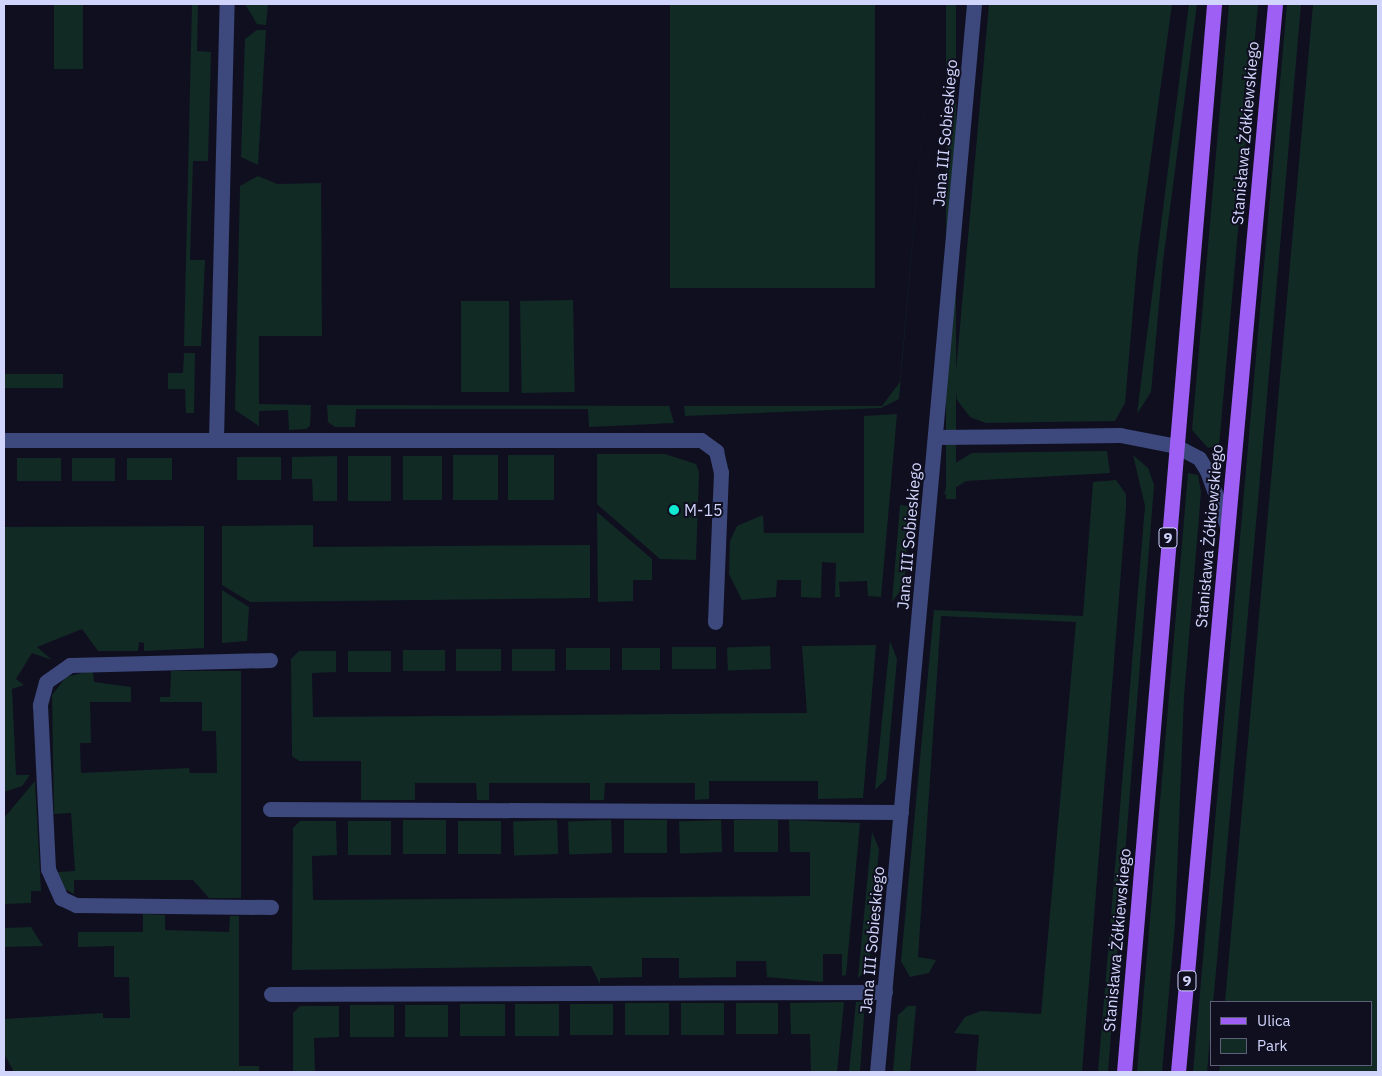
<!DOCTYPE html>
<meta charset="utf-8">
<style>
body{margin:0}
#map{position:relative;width:1382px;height:1076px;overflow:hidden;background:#0f0f20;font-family:"IBM Plex Sans",sans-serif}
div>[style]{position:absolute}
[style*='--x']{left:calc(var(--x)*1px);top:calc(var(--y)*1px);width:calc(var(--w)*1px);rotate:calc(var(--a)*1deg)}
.green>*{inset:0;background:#122a24;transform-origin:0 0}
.minor>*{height:15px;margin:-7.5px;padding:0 7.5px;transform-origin:7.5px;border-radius:7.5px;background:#3d487c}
.major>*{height:15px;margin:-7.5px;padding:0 7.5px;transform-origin:7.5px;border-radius:7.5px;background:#9e60f4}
.dots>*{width:14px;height:14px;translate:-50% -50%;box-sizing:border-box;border:2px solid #0f0f20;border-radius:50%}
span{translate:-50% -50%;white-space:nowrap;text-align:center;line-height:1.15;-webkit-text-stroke:4px #0f0f20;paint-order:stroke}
.shield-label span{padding:1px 4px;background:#0f0f20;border:1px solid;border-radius:4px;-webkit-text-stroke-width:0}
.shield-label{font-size:15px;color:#d1d5fc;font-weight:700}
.street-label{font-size:16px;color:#d1d5fc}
.poi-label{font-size:16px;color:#d1d5fc}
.left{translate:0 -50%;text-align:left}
.frame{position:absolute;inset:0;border:5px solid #d1d5fc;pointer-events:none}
.legend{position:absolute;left:1210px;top:1001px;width:162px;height:65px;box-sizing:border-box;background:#0f0f20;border:1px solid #5d5e78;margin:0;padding:6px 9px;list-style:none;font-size:15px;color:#d1d5fc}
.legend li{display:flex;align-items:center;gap:10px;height:25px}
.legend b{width:25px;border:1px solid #5d5e78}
</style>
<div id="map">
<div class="green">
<i style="left:54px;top:4px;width:29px;height:65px"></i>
<i style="clip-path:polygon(192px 4px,198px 4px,197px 51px,211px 52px,208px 161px,193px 161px,190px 260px,205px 260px,201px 346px,184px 346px)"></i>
<i style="clip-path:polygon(245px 4px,268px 4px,266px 25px,257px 24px)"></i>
<i style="left:670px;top:4px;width:205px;height:284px"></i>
<i style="clip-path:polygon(933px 4px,899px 399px,881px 408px,685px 416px,684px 406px,882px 406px,900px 382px)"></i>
<i style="left:946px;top:4px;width:10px;height:495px"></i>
<i style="clip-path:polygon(989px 4px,1172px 4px,1138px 252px,1125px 403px,1115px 421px,986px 423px,970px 417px,957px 400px,955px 382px)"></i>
<i style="clip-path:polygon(1189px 4px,1197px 4px,1163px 261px,1151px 392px,1137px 414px)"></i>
<i style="clip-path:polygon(1229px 4px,1258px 4px,1219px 446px,1208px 448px,1192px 430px)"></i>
<i style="clip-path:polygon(1287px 4px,1301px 4px,1257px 512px,1207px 1072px,1193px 1072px)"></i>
<i style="clip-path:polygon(1313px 4px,1378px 4px,1378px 1072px,1219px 1072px,1220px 1065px,1371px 1065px,1371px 1002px,1225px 1002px)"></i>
<i style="clip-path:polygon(257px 30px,266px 30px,258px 165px,241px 157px,245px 39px)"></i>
<i style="clip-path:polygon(258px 176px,277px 184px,321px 183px,322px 336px,259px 336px,259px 404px,311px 405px,310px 426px,306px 429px,289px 430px,288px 410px,259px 411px,259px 426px,235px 410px,240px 186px)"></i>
<i style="left:573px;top:300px;width:92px;height:53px;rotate:89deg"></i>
<i style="left:461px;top:301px;width:48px;height:91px"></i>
<i style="clip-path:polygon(184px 353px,195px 353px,194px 413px,186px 413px,185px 389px,168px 389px,168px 373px,183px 373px)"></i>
<i style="left:4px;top:374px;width:59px;height:14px"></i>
<i style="clip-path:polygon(327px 405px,669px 406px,674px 423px,589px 427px,588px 409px,356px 409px,355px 427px,335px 427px,328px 422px)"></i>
<i style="clip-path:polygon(897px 414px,881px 597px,868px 596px,867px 581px,839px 582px,840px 597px,835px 597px,836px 563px,822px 562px,821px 598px,801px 597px,801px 580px,777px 580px,776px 597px,742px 600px,729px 574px,730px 541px,737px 526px,763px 515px,764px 533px,864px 533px,864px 416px)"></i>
<i style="clip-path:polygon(1107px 451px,1110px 473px,966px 481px,944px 495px,952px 465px,972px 453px)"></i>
<i style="clip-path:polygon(597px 454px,665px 454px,696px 464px,699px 472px,696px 560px,660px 559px,597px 504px)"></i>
<i style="left:453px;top:455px;width:45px;height:45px"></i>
<i style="left:508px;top:455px;width:46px;height:45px"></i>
<i style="clip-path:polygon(1133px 455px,1148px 468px,1154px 485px,1108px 1072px,1098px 1072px,1145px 506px)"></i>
<i style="clip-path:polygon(337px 456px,337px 501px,313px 501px,312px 479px,292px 479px,292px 457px)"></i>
<i style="left:348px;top:456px;width:43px;height:45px"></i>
<i style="left:403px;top:456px;width:39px;height:44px"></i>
<i style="left:237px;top:457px;width:44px;height:23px"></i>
<i style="left:17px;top:458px;width:44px;height:23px"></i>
<i style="left:72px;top:458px;width:43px;height:23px"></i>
<i style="left:127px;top:458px;width:45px;height:22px"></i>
<i style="clip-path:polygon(1188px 473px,1198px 475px,1201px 492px,1184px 697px,1175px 924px,1162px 1072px,1137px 1072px)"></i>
<i style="clip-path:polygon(1116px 480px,1126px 494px,1126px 507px,1082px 1072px,976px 1072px,979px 1035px,954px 1033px,965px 1017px,981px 1011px,1041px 1014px,1076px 622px,941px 616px,918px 957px,936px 960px,929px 973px,910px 977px,901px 961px,934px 610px,1083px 616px,1093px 482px)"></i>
<i style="clip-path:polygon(900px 505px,910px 506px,904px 586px,892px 602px)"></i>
<i style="clip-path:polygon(597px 512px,652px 559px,652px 580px,633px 580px,633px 601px,598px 602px)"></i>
<i style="clip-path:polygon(313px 525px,313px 547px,590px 545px,590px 598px,250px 602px,222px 585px,222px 526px)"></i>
<i style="clip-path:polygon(204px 526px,204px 648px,144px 651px,144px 643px,139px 642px,138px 651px,98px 651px,82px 629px,37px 647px,52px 660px,32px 653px,16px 679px,24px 685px,12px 689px,16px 775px,30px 775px,22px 786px,4px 792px,4px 527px)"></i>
<i style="clip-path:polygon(222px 590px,249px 607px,247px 641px,222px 643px)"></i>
<i style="clip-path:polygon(890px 641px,897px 659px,886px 779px,875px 790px)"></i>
<i style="clip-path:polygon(876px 645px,863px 798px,818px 799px,818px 781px,709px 781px,709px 799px,695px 800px,695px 783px,605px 783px,604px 800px,590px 800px,590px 783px,489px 783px,489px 800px,477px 800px,476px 783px,415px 783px,415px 800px,361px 800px,361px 761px,299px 761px,292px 756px,291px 659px,299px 651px,336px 651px,336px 672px,312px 673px,313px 717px,807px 713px,802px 646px)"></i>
<i style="left:770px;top:646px;width:23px;height:43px;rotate:88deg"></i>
<i style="left:716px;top:647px;width:22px;height:44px;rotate:90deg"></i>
<i style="left:610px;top:648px;width:22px;height:44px;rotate:90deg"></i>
<i style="left:622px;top:648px;width:38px;height:22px"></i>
<i style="left:501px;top:649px;width:22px;height:45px;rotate:90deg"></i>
<i style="left:512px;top:649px;width:43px;height:22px"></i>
<i style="left:445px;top:650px;width:21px;height:42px;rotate:90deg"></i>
<i style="left:348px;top:651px;width:43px;height:21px"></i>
<i style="clip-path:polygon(171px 671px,241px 671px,241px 898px,209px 898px,193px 880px,74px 880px,74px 894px,65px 889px,58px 872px,75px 871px,71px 813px,54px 814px,52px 695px,66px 677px,86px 672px,93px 672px,94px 682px,131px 687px,131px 702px,90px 702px,91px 743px,80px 743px,81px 773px,189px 768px,190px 773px,217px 773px,216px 731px,202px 731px,202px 702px,160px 702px,160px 697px,170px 697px)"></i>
<i style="clip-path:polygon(35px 781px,41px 891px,31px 891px,31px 903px,4px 904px,4px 818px)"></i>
<i style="left:446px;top:820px;width:34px;height:43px;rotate:90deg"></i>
<i style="left:557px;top:820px;width:34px;height:44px;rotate:88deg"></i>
<i style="left:611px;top:820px;width:33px;height:43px;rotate:88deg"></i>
<i style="left:624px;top:820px;width:43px;height:33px"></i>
<i style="left:721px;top:820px;width:32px;height:42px;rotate:88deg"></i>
<i style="left:734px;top:820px;width:44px;height:32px"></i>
<i style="clip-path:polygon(789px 820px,860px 823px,846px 975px,842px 976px,842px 954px,823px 954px,823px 982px,767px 977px,766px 961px,736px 961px,736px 977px,679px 978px,679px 958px,642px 958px,642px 977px,600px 978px,600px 984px,591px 966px,292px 970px,293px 828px,300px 821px,336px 821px,337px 855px,312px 856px,313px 900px,810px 896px,810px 852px,790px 852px)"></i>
<i style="left:348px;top:821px;width:43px;height:34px"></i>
<i style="left:458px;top:821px;width:43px;height:33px"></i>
<i style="clip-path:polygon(872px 832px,879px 849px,869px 968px,858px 978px)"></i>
<i style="clip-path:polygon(143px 914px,165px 915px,165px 930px,229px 932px,230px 916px,239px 916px,239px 1066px,259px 1066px,259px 1071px,14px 1072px,4px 1054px,4px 1019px,103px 1013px,103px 1018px,130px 1018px,129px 977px,114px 977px,114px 946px,78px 947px,78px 932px,143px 932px)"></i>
<i style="clip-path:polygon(31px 927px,43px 946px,4px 947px,4px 928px)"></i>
<i style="clip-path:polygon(844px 1002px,837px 1072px,811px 1072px,810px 1034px,791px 1034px,790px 1003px)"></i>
<i style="clip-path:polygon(856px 1002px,865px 1002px,860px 1072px,849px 1072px)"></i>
<i style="left:669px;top:1003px;width:32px;height:44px;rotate:90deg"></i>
<i style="left:681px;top:1003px;width:43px;height:32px"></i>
<i style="left:736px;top:1003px;width:42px;height:31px"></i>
<i style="left:505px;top:1004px;width:32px;height:45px;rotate:90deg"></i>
<i style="left:515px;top:1004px;width:44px;height:32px"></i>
<i style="left:570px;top:1004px;width:43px;height:31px"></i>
<i style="left:350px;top:1005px;width:44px;height:32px"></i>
<i style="left:405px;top:1005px;width:43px;height:32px"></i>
<i style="clip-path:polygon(300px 1006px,339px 1006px,339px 1037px,314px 1038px,315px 1072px,293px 1072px,293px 1013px)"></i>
<i style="clip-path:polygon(908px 1006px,916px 1006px,910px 1072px,893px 1072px,898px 1015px)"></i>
</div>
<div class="minor">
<i style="--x:936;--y:437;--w:184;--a:-0.6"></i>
<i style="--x:1120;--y:435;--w:57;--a:11.1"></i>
<i style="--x:1176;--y:446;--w:26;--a:28"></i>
<i style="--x:1199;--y:458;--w:15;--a:58"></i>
<i style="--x:1207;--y:471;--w:59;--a:70"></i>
<i style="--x:216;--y:439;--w:435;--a:-88.6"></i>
<i style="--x:4;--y:440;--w:697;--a:0"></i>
<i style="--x:701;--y:440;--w:19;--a:36"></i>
<i style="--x:716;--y:451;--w:22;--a:77"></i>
<i style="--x:721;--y:472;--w:150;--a:92.3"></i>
<i style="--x:270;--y:660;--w:200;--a:178.6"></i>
<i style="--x:70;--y:665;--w:29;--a:145"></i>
<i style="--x:46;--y:682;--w:24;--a:105"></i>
<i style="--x:40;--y:705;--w:164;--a:87.2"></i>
<i style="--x:48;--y:869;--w:32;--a:66"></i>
<i style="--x:61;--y:898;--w:17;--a:25"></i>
<i style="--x:76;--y:905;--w:195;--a:0.6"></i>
<i style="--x:270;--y:809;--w:631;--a:0.27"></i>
<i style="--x:271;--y:994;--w:614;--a:-0.19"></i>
<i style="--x:877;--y:1072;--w:1072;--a:-84.81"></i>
</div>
<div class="major">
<i style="--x:1124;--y:1072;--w:1072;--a:-85.18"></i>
<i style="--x:1178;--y:1072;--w:1072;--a:-84.81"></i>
</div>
<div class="dots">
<i style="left:674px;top:510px;background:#10e8d1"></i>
</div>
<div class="shield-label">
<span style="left:1168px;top:538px">9</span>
<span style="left:1187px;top:981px">9</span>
</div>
<div class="street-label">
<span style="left:945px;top:133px;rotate:-85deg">Jana III Sobieskiego</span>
<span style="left:1245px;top:133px;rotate:-85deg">Stanisława Żółkiewskiego</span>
<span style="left:909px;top:536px;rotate:-85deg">Jana III Sobieskiego</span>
<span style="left:1209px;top:536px;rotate:-85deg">Stanisława Żółkiewskiego</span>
<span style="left:872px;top:940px;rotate:-85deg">Jana III Sobieskiego</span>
<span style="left:1117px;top:940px;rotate:-85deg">Stanisława Żółkiewskiego</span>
</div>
<div class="poi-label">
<span class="left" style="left:684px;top:510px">M-15</span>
</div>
<div class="frame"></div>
<ul class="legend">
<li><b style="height:6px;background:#9e60f4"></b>Ulica</li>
<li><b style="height:14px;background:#122a24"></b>Park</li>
</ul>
</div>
